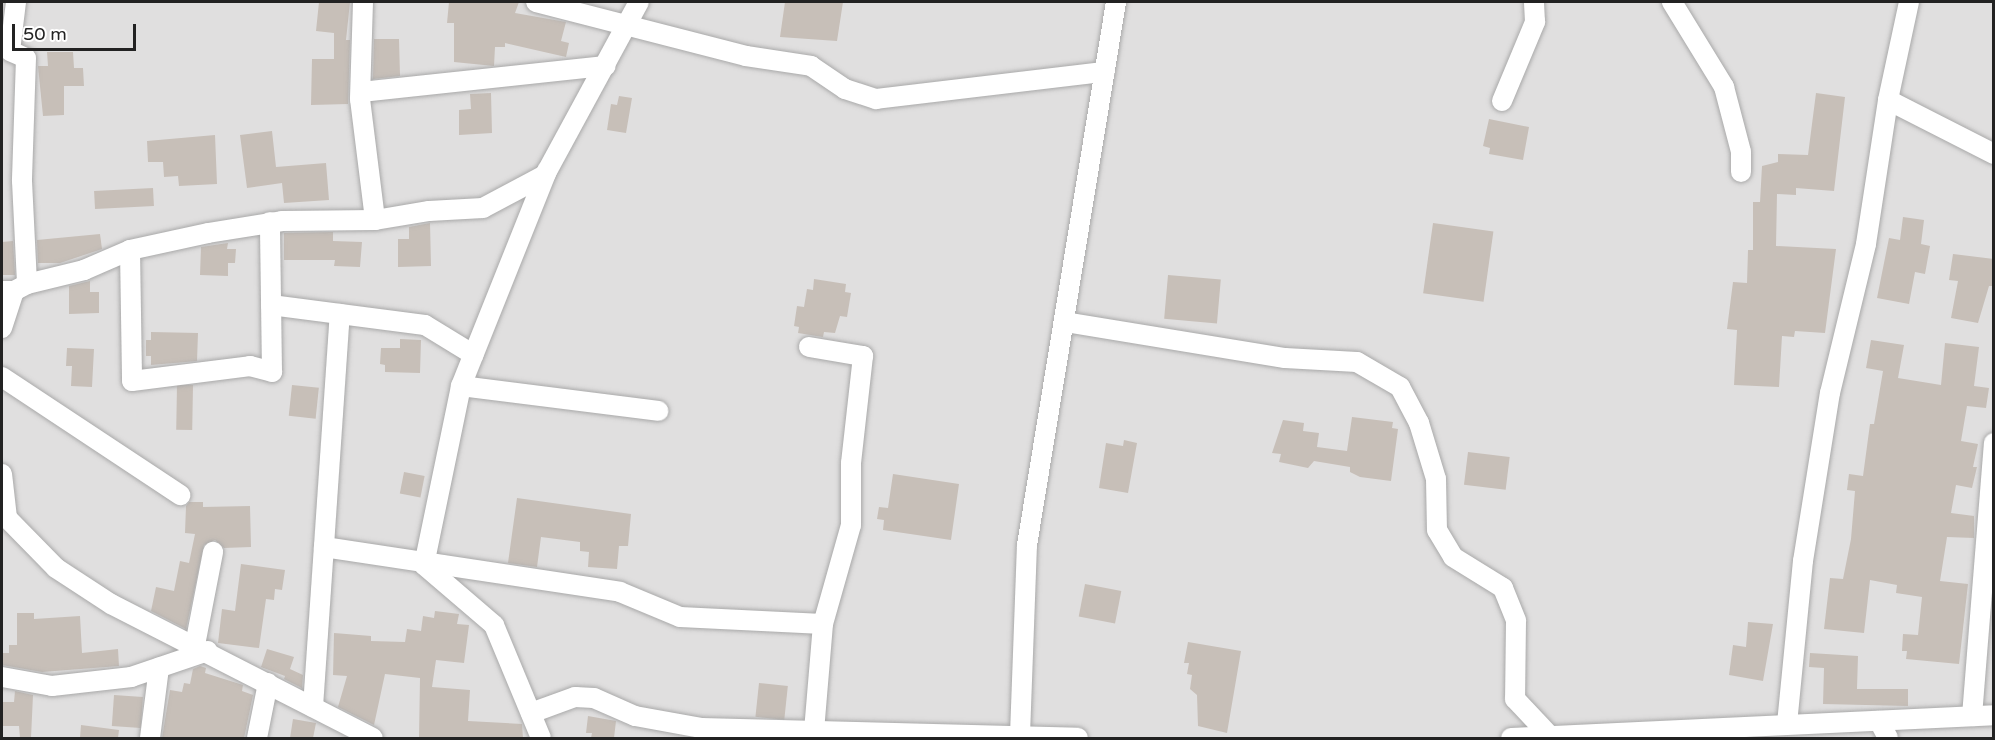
<!DOCTYPE html>
<style>
body{margin:0}
#map{position:relative;width:1995px;height:740px;overflow:hidden;background:#f2efe9;font-family:"Varela Round",sans-serif}
div>[style]{position:absolute}
[style*='--x']{left:calc(var(--x)*1px);top:calc(var(--y)*1px);width:calc(var(--w)*1px);rotate:calc(var(--a)*1deg)}
.residential>*{inset:0;background:#e0dfdf;transform-origin:0 0}
.building>*{inset:0;background:#c7bfb8;transform-origin:0 0}
.roads{filter:drop-shadow(0 0 2px #a9a9a9) drop-shadow(0 0 2px #a9a9a9)}
.minor>*{height:20px;margin:-10px;padding:0 10px;transform-origin:10px;border-radius:10px;background:#fff}
span{translate:-50% -50%;white-space:nowrap;text-align:center;line-height:1.15;-webkit-text-stroke:5px #fff;paint-order:stroke}
.frame{position:absolute;inset:0;border:3px solid #222;pointer-events:none}
.scale{position:absolute;left:12px;top:24px;width:124px;height:27px;box-sizing:border-box;border:3px solid #222;border-top:0;padding-left:8px;font-size:18px;line-height:21px;white-space:nowrap;color:#222;-webkit-text-stroke:4px #fff;paint-order:stroke}
</style>
<div id="map">
<div class="residential">
<i style="left:2px;top:2px;width:1991px;height:736px"></i>
</div>
<div class="building">
<i style="clip-path:polygon(319px 2px,350px 2px,346px 40px,350px 40px,348px 104px,311px 105px,312px 59px,334px 59px,334px 33px,316px 31px)"></i>
<i style="clip-path:polygon(449px 2px,519px 2px,515px 13px,566px 22px,561px 41px,569px 43px,566px 57px,505px 43px,505px 47px,495px 47px,494px 66px,454px 62px,454px 23px,447px 23px)"></i>
<i style="clip-path:polygon(785px 2px,843px 2px,837px 41px,780px 37px)"></i>
<i style="clip-path:polygon(374px 39px,399px 39px,400px 76px,373px 79px)"></i>
<i style="clip-path:polygon(47px 52px,73px 52px,74px 68px,83px 68px,84px 86px,64px 86px,64px 115px,43px 116px,38px 66px,48px 66px)"></i>
<i style="clip-path:polygon(491px 93px,492px 133px,459px 135px,459px 110px,471px 109px,470px 94px)"></i>
<i style="clip-path:polygon(1816px 93px,1845px 97px,1834px 191px,1796px 188px,1796px 195px,1777px 194px,1776px 246px,1836px 249px,1825px 333px,1795px 331px,1794px 337px,1782px 336px,1779px 387px,1734px 385px,1737px 330px,1727px 329px,1733px 282px,1747px 283px,1748px 250px,1753px 250px,1753px 202px,1760px 202px,1762px 166px,1778px 162px,1778px 154px,1808px 155px)"></i>
<i style="clip-path:polygon(619px 96px,632px 98px,626px 133px,607px 130px,611px 104px,617px 105px)"></i>
<i style="clip-path:polygon(1489px 119px,1529px 127px,1523px 160px,1489px 154px,1490px 148px,1483px 146px)"></i>
<i style="clip-path:polygon(272px 131px,276px 167px,326px 163px,329px 200px,284px 203px,282px 183px,247px 188px,240px 135px)"></i>
<i style="clip-path:polygon(215px 135px,217px 184px,179px 186px,178px 176px,164px 177px,163px 162px,148px 162px,147px 141px)"></i>
<i style="left:153px;top:188px;width:18px;height:59px;rotate:87deg"></i>
<i style="clip-path:polygon(1903px 217px,1924px 220px,1921px 244px,1930px 246px,1925px 274px,1915px 272px,1909px 304px,1877px 298px,1889px 238px,1900px 240px)"></i>
<i style="clip-path:polygon(430px 223px,431px 266px,398px 267px,398px 239px,409px 239px,409px 227px)"></i>
<i style="left:1433px;top:223px;width:61px;height:71px;rotate:8deg"></i>
<i style="clip-path:polygon(333px 232px,333px 241px,362px 242px,360px 267px,334px 266px,335px 260px,284px 260px,284px 233px)"></i>
<i style="clip-path:polygon(100px 234px,102px 249px,60px 263px,38px 263px,37px 240px)"></i>
<i style="clip-path:polygon(13px 241px,15px 275px,2px 275px,2px 242px)"></i>
<i style="clip-path:polygon(228px 243px,227px 249px,236px 249px,235px 263px,228px 263px,228px 276px,200px 275px,201px 247px)"></i>
<i style="clip-path:polygon(1953px 254px,1994px 259px,1994px 286px,1989px 286px,1978px 323px,1951px 318px,1958px 281px,1949px 280px)"></i>
<i style="left:1168px;top:275px;width:53px;height:44px;rotate:5deg"></i>
<i style="clip-path:polygon(814px 279px,846px 284px,845px 292px,851px 293px,847px 317px,840px 316px,835px 333px,824px 332px,823px 337px,798px 333px,799px 327px,794px 326px,797px 306px,804px 307px,807px 289px,813px 290px)"></i>
<i style="clip-path:polygon(90px 281px,90px 292px,99px 292px,99px 313px,69px 314px,69px 286px)"></i>
<i style="clip-path:polygon(151px 332px,198px 333px,197px 361px,151px 365px,151px 356px,146px 356px,146px 340px,151px 340px)"></i>
<i style="clip-path:polygon(400px 339px,421px 340px,420px 373px,385px 372px,385px 365px,380px 364px,381px 348px,400px 348px)"></i>
<i style="clip-path:polygon(1871px 340px,1904px 345px,1898px 378px,1941px 385px,1945px 343px,1979px 347px,1974px 386px,1989px 388px,1986px 408px,1967px 406px,1961px 441px,1978px 444px,1973px 467px,1977px 467px,1972px 488px,1956px 485px,1951px 513px,1974px 516px,1974px 538px,1947px 537px,1940px 581px,1968px 584px,1959px 664px,1906px 659px,1907px 651px,1902px 651px,1903px 634px,1918px 635px,1922px 597px,1896px 593px,1897px 585px,1870px 580px,1864px 633px,1824px 629px,1830px 578px,1843px 579px,1851px 539px,1855px 491px,1847px 490px,1849px 474px,1863px 476px,1870px 424px,1874px 424px,1883px 371px,1866px 368px)"></i>
<i style="clip-path:polygon(67px 348px,94px 349px,92px 387px,71px 386px,72px 366px,66px 366px)"></i>
<i style="left:193px;top:385px;width:45px;height:16px;rotate:91deg"></i>
<i style="left:292px;top:385px;width:27px;height:31px;rotate:6deg"></i>
<i style="clip-path:polygon(1352px 417px,1393px 422px,1392px 428px,1398px 429px,1391px 481px,1360px 477px,1350px 472px,1350px 467px,1314px 461px,1308px 468px,1279px 462px,1281px 454px,1272px 453px,1283px 420px,1304px 423px,1303px 431px,1319px 433px,1317px 447px,1347px 451px)"></i>
<i style="clip-path:polygon(1124px 440px,1137px 443px,1128px 493px,1099px 488px,1106px 443px,1123px 446px)"></i>
<i style="left:1468px;top:452px;width:42px;height:33px;rotate:7deg"></i>
<i style="left:404px;top:472px;width:21px;height:22px;rotate:11deg"></i>
<i style="clip-path:polygon(893px 474px,959px 484px,951px 540px,883px 530px,884px 520px,877px 519px,879px 507px,888px 508px)"></i>
<i style="clip-path:polygon(517px 498px,631px 514px,628px 546px,619px 546px,617px 569px,588px 567px,589px 552px,580px 551px,580px 542px,541px 537px,537px 567px,508px 563px)"></i>
<i style="clip-path:polygon(189px 502px,203px 502px,203px 507px,250px 506px,251px 547px,224px 548px,215px 540px,204px 545px,186px 629px,151px 611px,156px 587px,174px 591px,180px 561px,189px 563px,195px 534px,185px 533px,186px 506px)"></i>
<i style="clip-path:polygon(241px 564px,285px 570px,282px 590px,275px 589px,274px 600px,266px 599px,259px 648px,218px 643px,222px 609px,235px 611px)"></i>
<i style="left:1085px;top:584px;width:37px;height:33px;rotate:11deg"></i>
<i style="clip-path:polygon(435px 611px,459px 614px,457px 624px,469px 625px,464px 663px,436px 660px,432px 687px,470px 690px,468px 721px,522px 724px,523px 738px,419px 738px,420px 678px,385px 674px,374px 725px,338px 707px,347px 676px,333px 675px,334px 633px,371px 636px,371px 641px,405px 642px,407px 629px,421px 631px,423px 616px,434px 618px)"></i>
<i style="clip-path:polygon(17px 613px,34px 613px,34px 619px,80px 616px,82px 653px,118px 649px,119px 666px,42px 672px,2px 665px,2px 653px,9px 653px,9px 645px,17px 645px)"></i>
<i style="clip-path:polygon(1748px 622px,1773px 624px,1763px 681px,1729px 675px,1733px 645px,1746px 647px)"></i>
<i style="clip-path:polygon(1188px 642px,1241px 651px,1227px 733px,1198px 726px,1197px 695px,1190px 689px,1192px 675px,1187px 674px,1189px 663px,1184px 663px)"></i>
<i style="clip-path:polygon(267px 649px,294px 657px,290px 669px,303px 675px,302px 688px,284px 679px,285px 676px,261px 667px)"></i>
<i style="clip-path:polygon(1810px 653px,1858px 656px,1857px 689px,1908px 689px,1908px 706px,1823px 704px,1824px 668px,1809px 667px)"></i>
<i style="clip-path:polygon(200px 666px,206px 668px,205px 673px,243px 685px,242px 691px,253px 695px,244px 738px,162px 738px,170px 690px,182px 692px,184px 683px,190px 684px,193px 669px)"></i>
<i style="left:759px;top:683px;width:29px;height:34px;rotate:6deg"></i>
<i style="clip-path:polygon(15px 691px,33px 695px,31px 738px,20px 738px,19px 726px,2px 726px,2px 702px,14px 702px)"></i>
<i style="left:114px;top:695px;width:29px;height:31px;rotate:4deg"></i>
<i style="clip-path:polygon(588px 716px,616px 721px,614px 738px,591px 738px,592px 733px,586px 733px)"></i>
<i style="clip-path:polygon(293px 719px,316px 723px,313px 738px,290px 738px)"></i>
<i style="clip-path:polygon(81px 725px,119px 730px,118px 738px,80px 738px)"></i>
</div>
<div class="roads">
<div class="minor">
<i style="--x:16;--y:2;--w:49;--a:97"></i>
<i style="--x:10;--y:51;--w:17;--a:24"></i>
<i style="--x:26;--y:58;--w:123;--a:91.9"></i>
<i style="--x:22;--y:181;--w:103;--a:87.2"></i>
<i style="--x:363;--y:2;--w:97;--a:91.8"></i>
<i style="--x:360;--y:99;--w:122;--a:82.9"></i>
<i style="--x:536;--y:2;--w:217;--a:14.4"></i>
<i style="--x:746;--y:56;--w:66;--a:8.7"></i>
<i style="--x:811;--y:66;--w:41;--a:34.1"></i>
<i style="--x:845;--y:89;--w:33;--a:18"></i>
<i style="--x:876;--y:99;--w:230;--a:-6.8"></i>
<i style="--x:1672;--y:2;--w:100;--a:58.5"></i>
<i style="--x:1724;--y:87;--w:67;--a:75.3"></i>
<i style="--x:1741;--y:152;--w:20;--a:90"></i>
<i style="--x:1909;--y:2;--w:100;--a:102.1"></i>
<i style="--x:1888;--y:100;--w:119;--a:27"></i>
<i style="--x:361;--y:92;--w:246;--a:-6.1"></i>
<i style="--x:1502;--y:101;--w:86;--a:-67.3"></i>
<i style="--x:1535;--y:22;--w:20;--a:-93"></i>
<i style="--x:130;--y:250;--w:131;--a:89.1"></i>
<i style="--x:132;--y:381;--w:119;--a:-7.2"></i>
<i style="--x:250;--y:366;--w:23;--a:15"></i>
<i style="--x:272;--y:372;--w:150;--a:-90.8"></i>
<i style="--x:2;--y:291;--w:12;--a:0"></i>
<i style="--x:14;--y:291;--w:15;--a:-28"></i>
<i style="--x:27;--y:284;--w:59;--a:-13.8"></i>
<i style="--x:84;--y:270;--w:50;--a:-23.5"></i>
<i style="--x:130;--y:250;--w:80;--a:-12.3"></i>
<i style="--x:208;--y:233;--w:75;--a:-9.2"></i>
<i style="--x:282;--y:221;--w:93;--a:-0.6"></i>
<i style="--x:375;--y:220;--w:55;--a:-9.5"></i>
<i style="--x:429;--y:211;--w:54;--a:-3.2"></i>
<i style="--x:483;--y:208;--w:70;--a:-28"></i>
<i style="--x:545;--y:175;--w:197;--a:-61.5"></i>
<i style="--x:271;--y:305;--w:155;--a:7.4"></i>
<i style="--x:425;--y:325;--w:57;--a:31.5"></i>
<i style="--x:1065;--y:322;--w:223;--a:9.3"></i>
<i style="--x:1285;--y:358;--w:72;--a:3.2"></i>
<i style="--x:1357;--y:362;--w:50;--a:30.2"></i>
<i style="--x:1400;--y:387;--w:41;--a:62.2"></i>
<i style="--x:1419;--y:423;--w:59;--a:73.1"></i>
<i style="--x:1436;--y:479;--w:51;--a:88.9"></i>
<i style="--x:1437;--y:530;--w:31;--a:59"></i>
<i style="--x:1453;--y:557;--w:59;--a:31.8"></i>
<i style="--x:1503;--y:588;--w:35;--a:68"></i>
<i style="--x:1516;--y:621;--w:78;--a:90.7"></i>
<i style="--x:1515;--y:699;--w:51;--a:46.6"></i>
<i style="--x:2;--y:328;--w:39;--a:-72"></i>
<i style="--x:809;--y:347;--w:55;--a:9.5"></i>
<i style="--x:863;--y:356;--w:108;--a:96.4"></i>
<i style="--x:851;--y:463;--w:62;--a:90"></i>
<i style="--x:851;--y:525;--w:103;--a:105.8"></i>
<i style="--x:823;--y:624;--w:108;--a:94.8"></i>
<i style="--x:2;--y:377;--w:214;--a:33.5"></i>
<i style="--x:461;--y:386;--w:232;--a:-68.2"></i>
<i style="--x:2;--y:474;--w:44;--a:83.5"></i>
<i style="--x:7;--y:518;--w:70;--a:45.6"></i>
<i style="--x:56;--y:568;--w:66;--a:33.2"></i>
<i style="--x:111;--y:604;--w:294;--a:27.1"></i>
<i style="--x:324;--y:547;--w:299;--a:8.6"></i>
<i style="--x:620;--y:592;--w:65;--a:22.6"></i>
<i style="--x:680;--y:617;--w:143;--a:2.8"></i>
<i style="--x:195;--y:645;--w:95;--a:-79"></i>
<i style="--x:2;--y:677;--w:51;--a:10.2"></i>
<i style="--x:52;--y:686;--w:80;--a:-6.5"></i>
<i style="--x:131;--y:677;--w:81;--a:-18.7"></i>
<i style="--x:313;--y:707;--w:394;--a:-86.1"></i>
<i style="--x:531;--y:713;--w:47;--a:-20"></i>
<i style="--x:575;--y:697;--w:19;--a:3"></i>
<i style="--x:594;--y:698;--w:45;--a:23.7"></i>
<i style="--x:635;--y:716;--w:68;--a:10.2"></i>
<i style="--x:702;--y:728;--w:376;--a:1.5"></i>
<i style="--x:1972;--y:716;--w:274;--a:-85.4"></i>
<i style="--x:1879;--y:721;--w:19;--a:62"></i>
<i style="--x:1787;--y:724;--w:164;--a:-84.4"></i>
<i style="--x:1803;--y:561;--w:170;--a:-80.9"></i>
<i style="--x:1830;--y:393;--w:153;--a:-76.4"></i>
<i style="--x:1866;--y:244;--w:146;--a:-81.3"></i>
<i style="--x:1020;--y:735;--w:190;--a:-87.9"></i>
<i style="--x:1027;--y:545;--w:550;--a:-80.69"></i>
<i style="--x:150;--y:738;--w:71;--a:-82.7"></i>
<i style="--x:257;--y:738;--w:56;--a:-78.7"></i>
<i style="--x:541;--y:738;--w:122;--a:-112.6"></i>
<i style="--x:494;--y:625;--w:92;--a:-139.4"></i>
<i style="--x:424;--y:565;--w:183;--a:-78.3"></i>
<i style="--x:461;--y:386;--w:199;--a:7.2"></i>
<i style="--x:1511;--y:738;--w:484;--a:-2.7"></i>
</div>
</div>
<div class="frame"></div>
<div class="scale">50 m</div>
</div>
